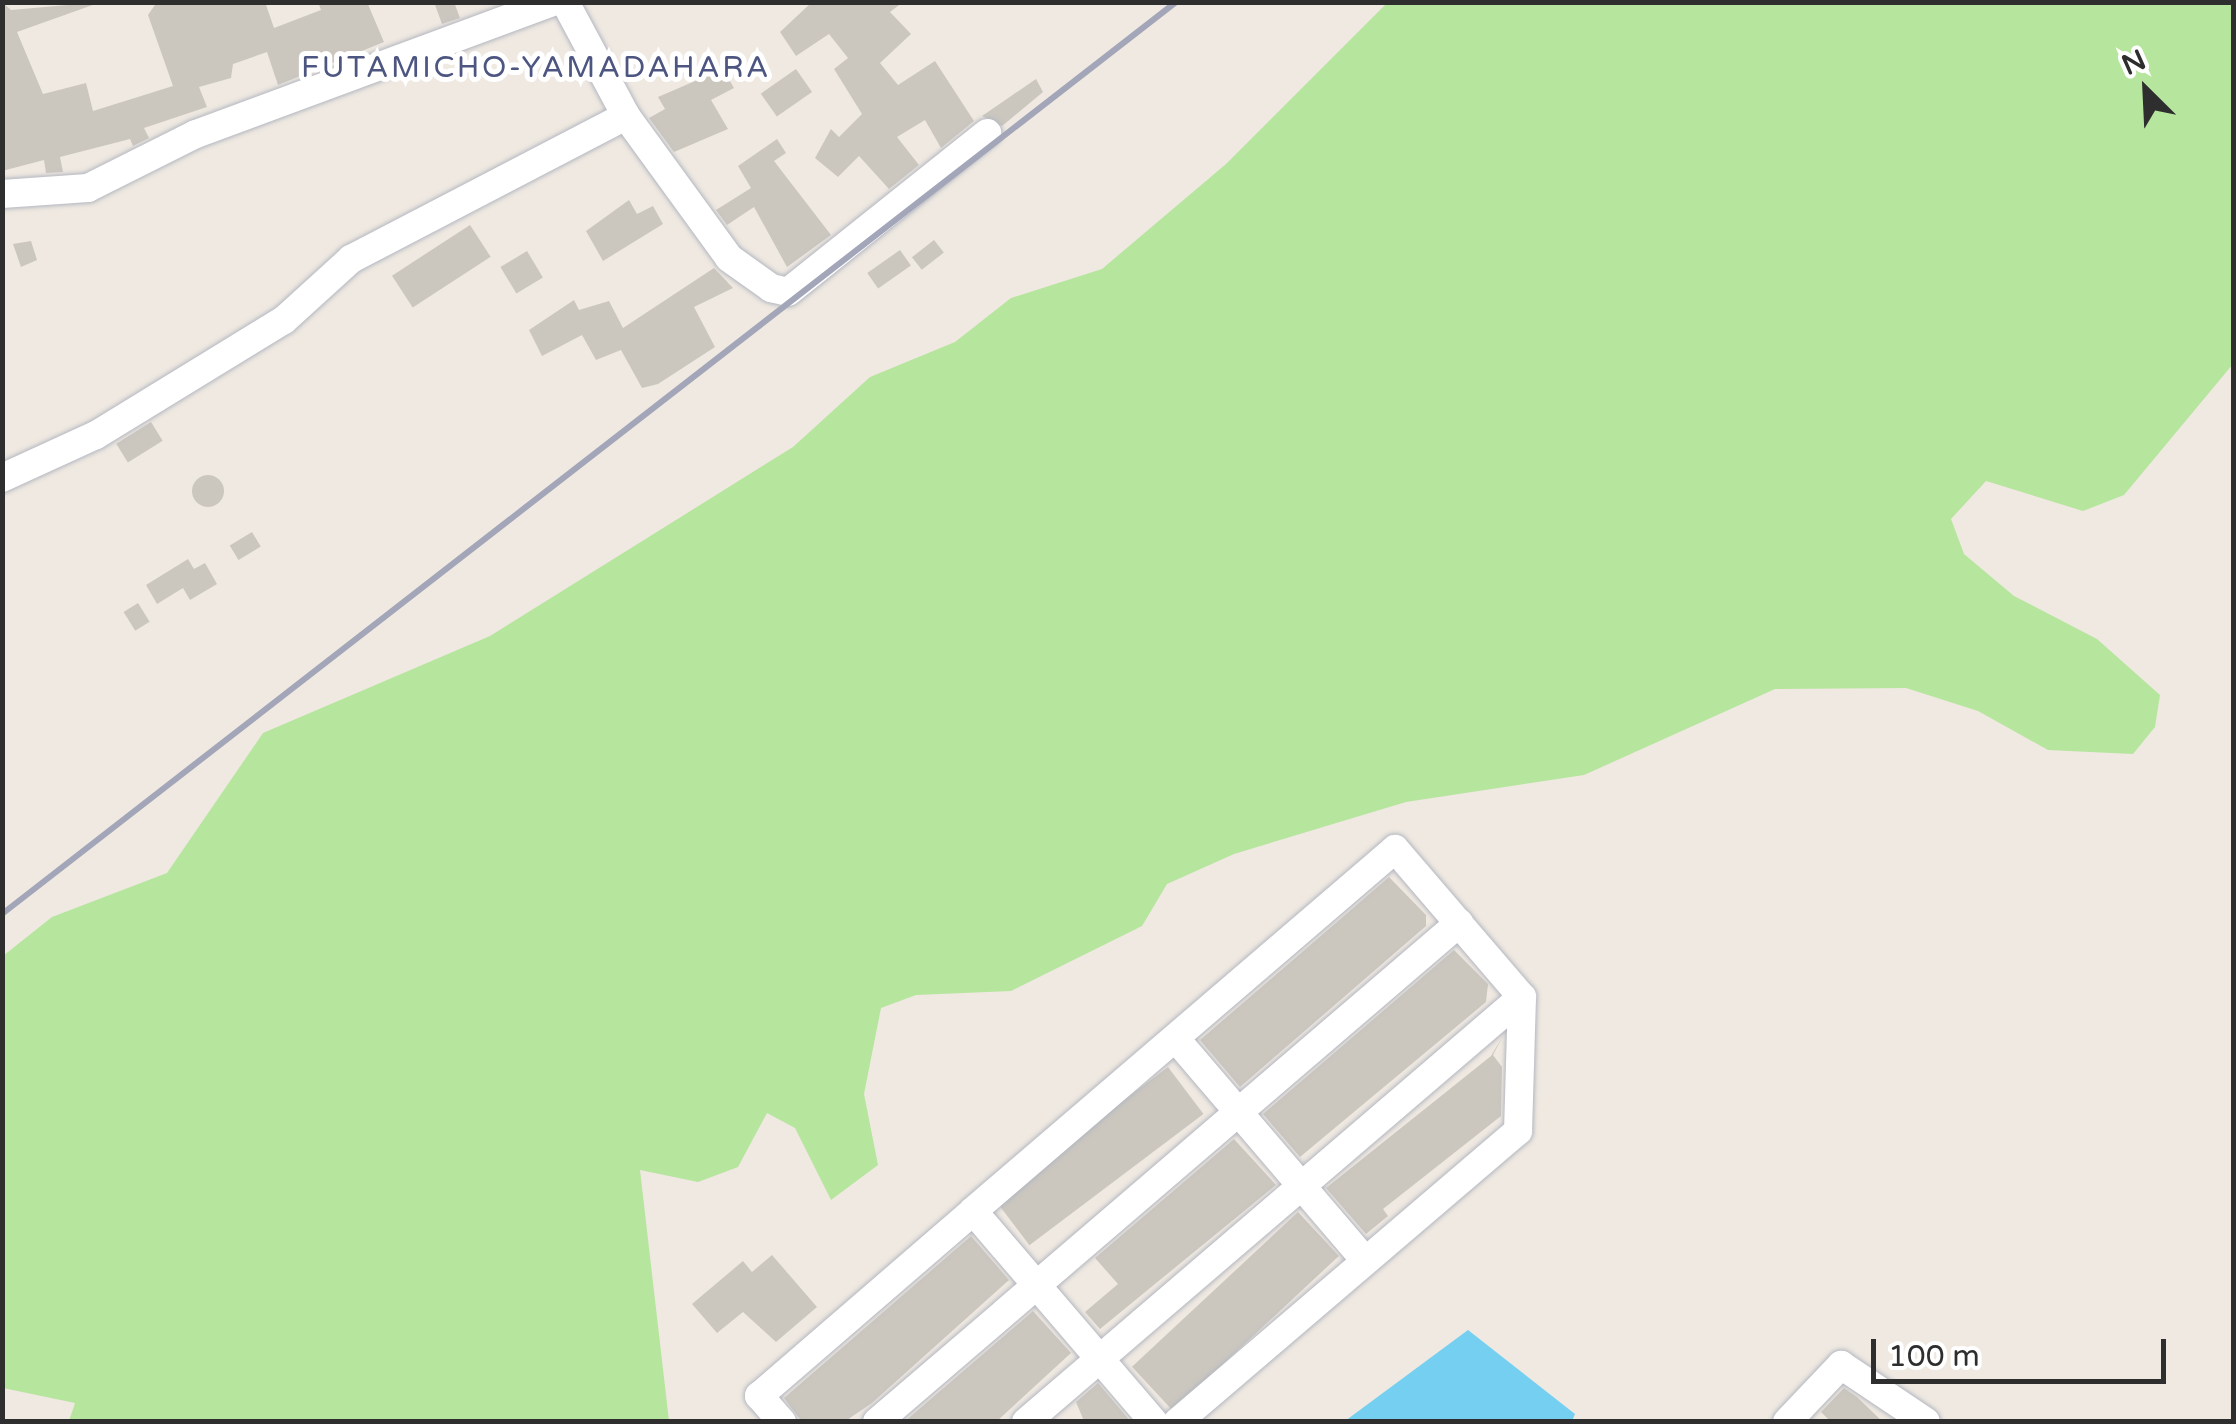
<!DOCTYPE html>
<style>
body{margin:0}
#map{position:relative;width:2236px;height:1424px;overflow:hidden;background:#efe9e1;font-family:"Varela Round",sans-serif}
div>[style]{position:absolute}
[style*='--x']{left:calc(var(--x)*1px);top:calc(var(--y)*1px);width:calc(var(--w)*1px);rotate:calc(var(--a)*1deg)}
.green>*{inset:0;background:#b6e59e}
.water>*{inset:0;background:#75cff0}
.building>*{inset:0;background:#cbc7bf;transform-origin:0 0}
.round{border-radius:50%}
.roads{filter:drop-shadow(0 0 2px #b4b7c1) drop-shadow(0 0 2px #b4b7c1)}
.minor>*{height:28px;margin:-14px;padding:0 14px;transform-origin:14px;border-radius:14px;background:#fff}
.rail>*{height:6px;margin:-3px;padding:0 3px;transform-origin:3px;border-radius:3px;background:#a3a6b8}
span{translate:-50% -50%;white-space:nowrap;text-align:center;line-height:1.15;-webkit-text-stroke:10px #fff;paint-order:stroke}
.quarter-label{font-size:30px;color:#4d5680;letter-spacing:2.5px}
.frame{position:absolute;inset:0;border:5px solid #2e2e2e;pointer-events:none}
.north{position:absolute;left:2096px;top:40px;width:100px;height:100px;-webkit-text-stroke:8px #fff;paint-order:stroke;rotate:336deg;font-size:28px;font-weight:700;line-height:40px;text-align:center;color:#2e2e2e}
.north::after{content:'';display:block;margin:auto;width:35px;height:45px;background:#2e2e2e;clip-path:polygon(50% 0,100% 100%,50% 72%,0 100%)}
.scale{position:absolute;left:1871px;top:1339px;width:295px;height:45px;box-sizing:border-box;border:5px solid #2e2e2e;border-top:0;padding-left:12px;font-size:30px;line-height:35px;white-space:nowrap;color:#2e2e2e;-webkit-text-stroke:8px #fff;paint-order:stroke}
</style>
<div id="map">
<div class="green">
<i style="clip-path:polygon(1388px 2px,2233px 3px,2233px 364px,2124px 495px,2083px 511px,1986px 481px,1951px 519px,1964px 554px,2014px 596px,2097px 639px,2160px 695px,2155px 727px,2133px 754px,2048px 750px,1978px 711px,1906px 688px,1775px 689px,1584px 775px,1406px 802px,1234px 854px,1167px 884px,1142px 926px,1011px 991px,916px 995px,881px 1008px,864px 1094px,878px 1165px,831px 1200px,795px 1128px,767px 1113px,738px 1167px,698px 1182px,640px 1170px,669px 1421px,69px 1421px,75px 1403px,3px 1388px,3px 956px,52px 917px,167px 873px,263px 733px,490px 636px,793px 447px,870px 377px,955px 342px,1011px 298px,1102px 269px,1226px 164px)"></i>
</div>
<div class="water">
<i style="clip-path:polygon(1468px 1330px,1575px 1414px,1572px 1421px,1345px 1421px)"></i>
</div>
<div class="building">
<i style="clip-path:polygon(2px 2px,11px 10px,101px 2px,17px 32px,43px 94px,86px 83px,93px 111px,173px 86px,148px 15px,157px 2px,265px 2px,274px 28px,321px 10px,318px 2px,367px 2px,384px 42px,278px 85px,267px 52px,233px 64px,231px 78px,199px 87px,207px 107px,144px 128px,149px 138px,133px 146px,130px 139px,60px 157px,63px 172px,46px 173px,44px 160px,2px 171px)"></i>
<i style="clip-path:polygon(434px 2px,454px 2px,460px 18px,442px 24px)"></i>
<i style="clip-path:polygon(812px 2px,903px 2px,890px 12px,911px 34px,880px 63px,898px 85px,935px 61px,974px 121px,941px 148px,925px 120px,897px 137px,919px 165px,889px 189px,859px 156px,838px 177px,815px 158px,831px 129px,839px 137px,862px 114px,834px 69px,848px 58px,829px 34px,796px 56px,780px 32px)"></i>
<i style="clip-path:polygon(723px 69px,734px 88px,711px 100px,728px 129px,674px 152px,649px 118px,665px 109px,658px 97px)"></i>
<i style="left:796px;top:69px;width:28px;height:43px;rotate:55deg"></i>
<i style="clip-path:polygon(1036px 79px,1043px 92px,1002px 126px,982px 116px)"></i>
<i style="clip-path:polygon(777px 139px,786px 153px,774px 161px,831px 235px,787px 267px,754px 207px,727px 225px,716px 210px,751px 188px,738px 166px)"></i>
<i style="clip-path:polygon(629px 200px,637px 214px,653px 206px,663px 224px,603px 261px,586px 231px)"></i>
<i style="left:470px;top:225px;width:38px;height:93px;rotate:57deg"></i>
<i style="left:934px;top:240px;width:16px;height:28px;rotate:52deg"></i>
<i style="clip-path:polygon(31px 241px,37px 260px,21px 267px,13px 244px)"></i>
<i style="left:900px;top:250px;width:19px;height:40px;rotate:55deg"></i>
<i style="left:527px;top:251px;width:31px;height:31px;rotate:59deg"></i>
<i style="clip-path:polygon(714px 268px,733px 288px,694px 307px,715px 347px,658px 384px,642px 388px,621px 350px,596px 360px,582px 335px,542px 356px,529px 330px,574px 300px,579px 310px,609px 301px,623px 328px)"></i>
<i style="left:151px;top:422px;width:22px;height:41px;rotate:58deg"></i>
<i class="round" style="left:192px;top:475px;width:32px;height:32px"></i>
<i style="left:252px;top:532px;width:17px;height:26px;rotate:59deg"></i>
<i style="clip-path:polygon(188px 559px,194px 569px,205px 563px,217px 584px,190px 600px,183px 588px,157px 604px,146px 585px)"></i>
<i style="left:138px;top:603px;width:22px;height:17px;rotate:58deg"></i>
<i style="clip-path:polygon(1389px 877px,1426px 915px,1426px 926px,1240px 1087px,1200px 1040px)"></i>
<i style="clip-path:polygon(1454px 950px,1488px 984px,1486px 1002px,1300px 1157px,1263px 1114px)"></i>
<i style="clip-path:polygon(1503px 1036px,1493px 1055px,1502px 1067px,1501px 1116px,1383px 1209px,1388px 1216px,1366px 1234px,1326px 1188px,1491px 1056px)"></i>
<i style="left:1168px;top:1067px;width:59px;height:218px;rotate:53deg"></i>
<i style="clip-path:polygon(1234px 1139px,1276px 1185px,1100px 1329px,1085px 1312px,1118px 1284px,1095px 1258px)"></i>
<i style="left:1298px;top:1212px;width:60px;height:227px;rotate:47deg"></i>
<i style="clip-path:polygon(971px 1236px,1009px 1280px,872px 1403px,844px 1422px,802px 1422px,784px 1398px)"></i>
<i style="clip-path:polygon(772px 1255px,817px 1307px,776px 1342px,743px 1312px,717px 1333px,692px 1304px,743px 1261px,752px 1272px)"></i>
<i style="clip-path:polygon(1033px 1311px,1071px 1353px,996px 1422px,904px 1422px)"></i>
<i style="clip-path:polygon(1098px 1383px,1131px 1422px,1084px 1421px,1076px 1402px)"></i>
<i style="clip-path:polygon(1844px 1388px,1857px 1397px,1883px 1422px,1831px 1422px,1821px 1412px)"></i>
</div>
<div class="roads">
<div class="minor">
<i style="--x:565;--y:2;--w:129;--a:61.8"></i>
<i style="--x:626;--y:116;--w:175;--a:54"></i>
<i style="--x:729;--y:258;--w:52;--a:35.5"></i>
<i style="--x:771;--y:288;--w:17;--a:13"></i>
<i style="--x:788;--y:292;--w:255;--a:-38.6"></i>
<i style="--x:2;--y:194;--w:86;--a:-4"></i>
<i style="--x:88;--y:188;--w:121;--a:-26.6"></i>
<i style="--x:196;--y:134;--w:381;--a:-20.3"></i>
<i style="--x:2;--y:478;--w:103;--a:-24.6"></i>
<i style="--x:96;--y:435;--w:220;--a:-31.5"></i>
<i style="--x:284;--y:320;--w:91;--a:-42.3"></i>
<i style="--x:351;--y:259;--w:310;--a:-27.5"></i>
<i style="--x:1176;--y:1039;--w:291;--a:49.5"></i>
<i style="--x:973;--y:1211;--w:556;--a:-40.62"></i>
<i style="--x:1395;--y:849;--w:195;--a:49.4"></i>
<i style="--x:1522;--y:997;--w:134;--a:91.7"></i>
<i style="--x:1518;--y:1131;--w:448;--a:139.5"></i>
<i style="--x:782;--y:1422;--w:35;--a:-131"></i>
<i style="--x:759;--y:1396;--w:283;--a:-40.8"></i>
<i style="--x:973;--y:1211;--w:278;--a:49.4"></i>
<i style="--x:877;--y:1422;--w:767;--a:-40.61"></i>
<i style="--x:1026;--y:1422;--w:653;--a:-40.59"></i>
<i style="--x:1787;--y:1422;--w:79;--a:-46.5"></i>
<i style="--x:1841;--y:1365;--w:102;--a:33.8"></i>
</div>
</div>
<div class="rail">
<i style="--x:2;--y:914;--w:1487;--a:-37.84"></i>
</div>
<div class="quarter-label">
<span style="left:536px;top:68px">FUTAMICHO-YAMADAHARA</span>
</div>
<div class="frame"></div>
<div class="north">N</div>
<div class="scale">100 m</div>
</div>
